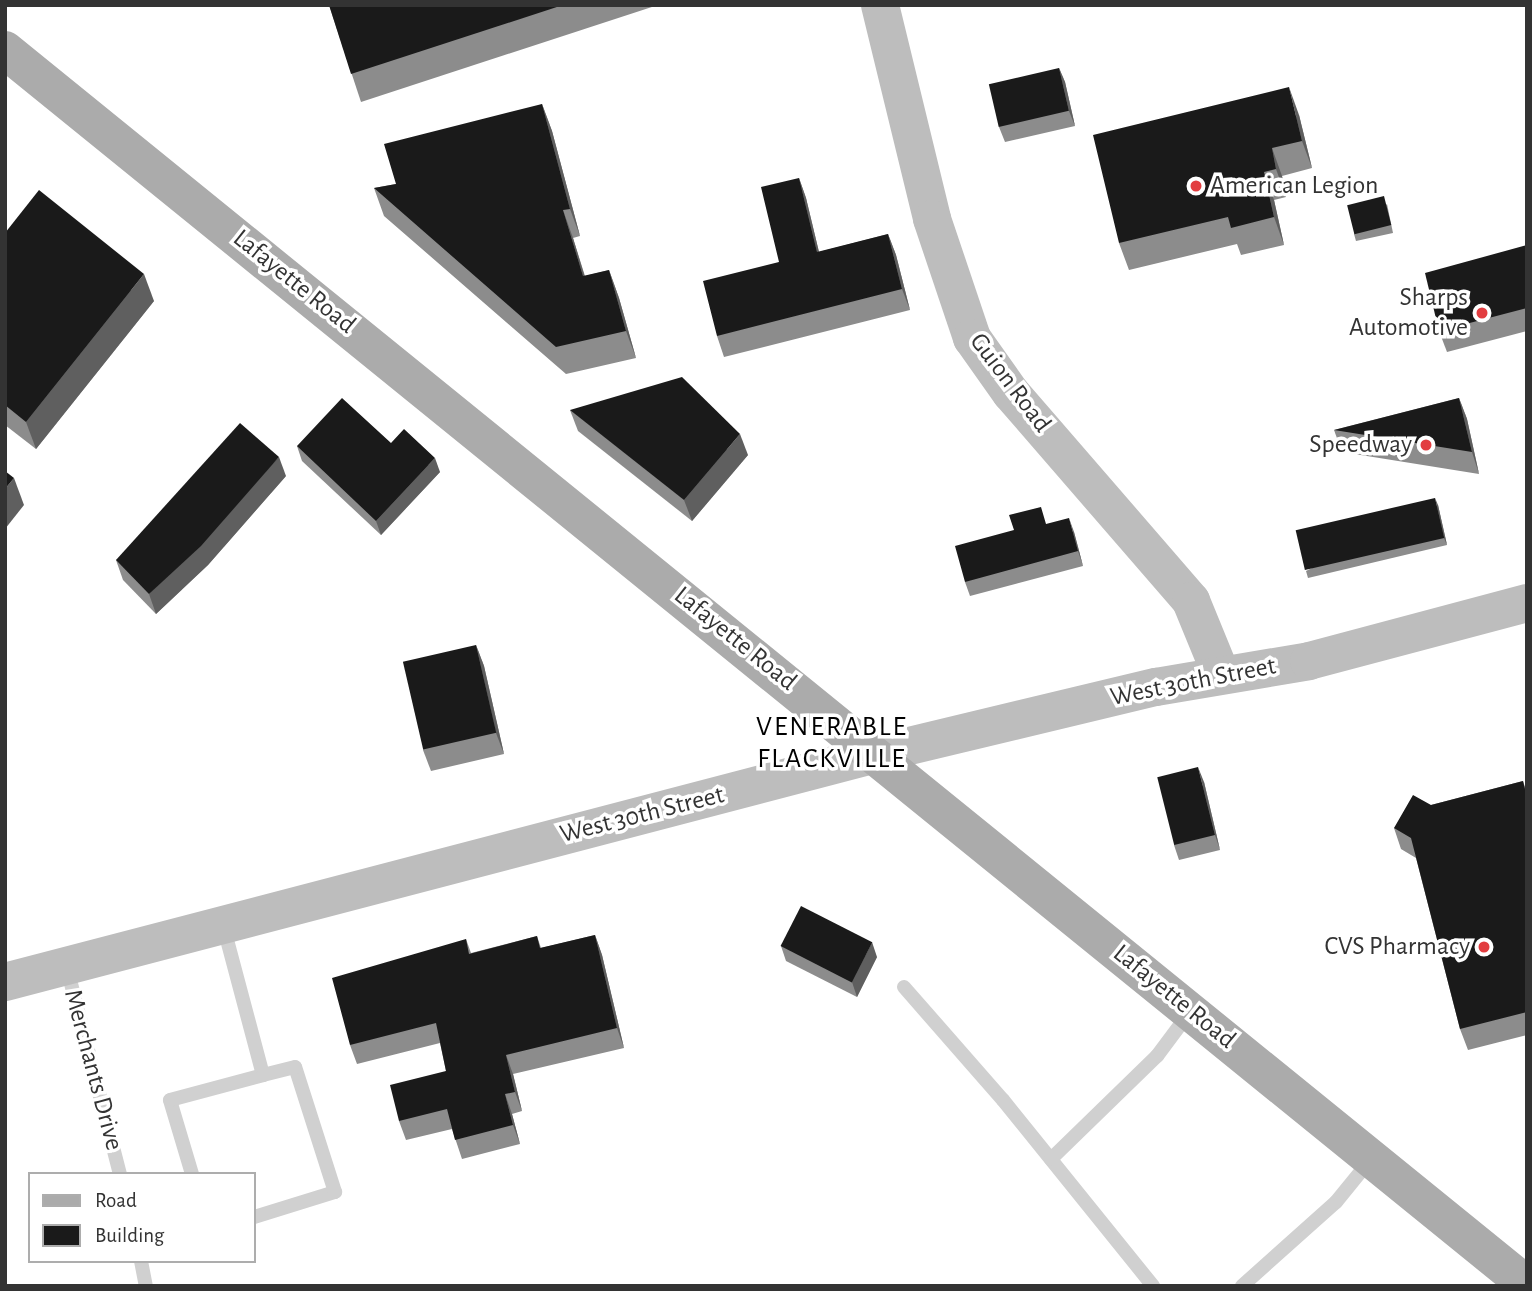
<!DOCTYPE html>
<style>
body{margin:0}
#map{position:relative;width:1532px;height:1291px;overflow:hidden;background:#fff;font-family:"Alegreya Sans",sans-serif}
div>[style]{position:absolute}
[style*='--x']{left:calc(var(--x)*1px);top:calc(var(--y)*1px);width:calc(var(--w)*1px);rotate:calc(var(--a)*1deg)}
.lane>*{height:14px;margin:-7px;padding:0 7px;transform-origin:7px;border-radius:7px;background:#d0d0d0}
.secondary>*{height:38px;margin:-19px;padding:0 19px;transform-origin:19px;border-radius:19px;background:#bdbdbd}
.primary>*{height:38px;margin:-19px;padding:0 19px;transform-origin:19px;border-radius:19px;background:#ababab}
.wall>*{inset:0;background:#8c8c8c}
.shaded-wall>*{inset:0;background:#5f5f5f}
.building>*{inset:0;background:#1a1a1a;transform-origin:0 0}
.dots>*{width:19px;height:19px;translate:-50% -50%;box-sizing:border-box;border:4px solid #fff;border-radius:50%}
span{translate:-50% -50%;white-space:nowrap;text-align:center;line-height:1.15;-webkit-text-stroke:7px #fff;paint-order:stroke}
.poi-label{font-size:26px;color:#333}
.left{translate:0 -50%;text-align:left}
.right{translate:-100% -50%;text-align:right}
.street-label{font-size:26px;color:#333}
.neighbourhood-label{font-size:28px;color:#000;letter-spacing:2px}
.frame{position:absolute;inset:0;border:7px solid #333;pointer-events:none}
.legend{position:absolute;left:28px;top:1172px;width:228px;height:91px;box-sizing:border-box;background:#fff;border:2px solid #adadad;margin:0;padding:9px 12px;list-style:none;font-size:21px;color:#333}
.legend li{display:flex;align-items:center;gap:14px;height:35px}
.legend b{width:35px;border:2px solid #adadad}
</style>
<div id="map">
<div class="lane">
<i style="--x:67;--y:968;--w:213;--a:75.6"></i>
<i style="--x:904;--y:987;--w:150;--a:48.8"></i>
<i style="--x:1003;--y:1100;--w:239;--a:51.1"></i>
<i style="--x:1051;--y:1159;--w:148;--a:-44.2"></i>
<i style="--x:1157;--y:1056;--w:54;--a:-53.3"></i>
<i style="--x:192;--y:1174;--w:77;--a:-106.6"></i>
<i style="--x:170;--y:1100;--w:96;--a:-15"></i>
<i style="--x:263;--y:1075;--w:155;--a:-104.9"></i>
<i style="--x:254;--y:1217;--w:85;--a:-17.2"></i>
<i style="--x:335;--y:1192;--w:131;--a:-107.7"></i>
<i style="--x:295;--y:1067;--w:33;--a:166"></i>
<i style="--x:141;--y:1261;--w:25;--a:79"></i>
<i style="--x:1242;--y:1286;--w:126;--a:-41.8"></i>
<i style="--x:1336;--y:1202;--w:55;--a:-50.9"></i>
</div>
<div class="secondary">
<i style="--x:880;--y:5;--w:220;--a:76.3"></i>
<i style="--x:932;--y:219;--w:126;--a:71.4"></i>
<i style="--x:972;--y:338;--w:67;--a:54.7"></i>
<i style="--x:1011;--y:393;--w:275;--a:49.1"></i>
<i style="--x:1191;--y:601;--w:79;--a:67.7"></i>
<i style="--x:5;--y:982;--w:900;--a:-14.67"></i>
<i style="--x:876;--y:754;--w:288;--a:-13.5"></i>
<i style="--x:1156;--y:687;--w:155;--a:-9.6"></i>
<i style="--x:1309;--y:661;--w:226;--a:-14.9"></i>
</div>
<div class="primary">
<i style="--x:5;--y:50;--w:1960;--a:39.06"></i>
</div>
<div class="wall">
<i style="clip-path:polygon(329px 5px,658px 5px,361px 102px)"></i>
<i style="clip-path:polygon(1059px 68px,1065px 82px,1075px 126px,1005px 142px,999px 127px)"></i>
<i style="clip-path:polygon(542px 104px,552px 131px,580px 236px,573px 238px,585px 276px,609px 270px,619px 298px,636px 358px,566px 374px,384px 216px,374px 188px,396px 184px)"></i>
<i style="clip-path:polygon(1299px 115px,1312px 168px,1282px 176px,1286px 197px,1274px 200px,1284px 245px,1241px 255px,1237px 244px,1129px 270px,1119px 243px)"></i>
<i style="clip-path:polygon(799px 178px,806px 198px,819px 252px,888px 234px,896px 255px,910px 310px,724px 357px,717px 336px,779px 262px)"></i>
<i style="clip-path:polygon(1387px 204px,1393px 233px,1356px 241px,1354px 234px)"></i>
<i style="clip-path:polygon(5px 233px,154px 301px,36px 449px,5px 425px)"></i>
<i style="clip-path:polygon(1527px 245px,1527px 331px,1447px 352px,1439px 331px)"></i>
<i style="clip-path:polygon(1459px 398px,1467px 419px,1479px 474px,1342px 452px,1334px 430px)"></i>
<i style="clip-path:polygon(570px 410px,748px 455px,692px 521px,578px 431px)"></i>
<i style="clip-path:polygon(391px 443px,440px 472px,381px 535px,302px 461px,297px 446px)"></i>
<i style="clip-path:polygon(286px 476px,208px 565px,156px 614px,123px 580px,116px 560px)"></i>
<i style="clip-path:polygon(1438px 505px,1447px 545px,1308px 578px,1306px 571px)"></i>
<i style="clip-path:polygon(1047px 524px,1074px 532px,1083px 566px,970px 596px,965px 582px)"></i>
<i style="clip-path:polygon(476px 645px,484px 666px,504px 754px,431px 771px,423px 750px)"></i>
<i style="clip-path:polygon(1523px 781px,1527px 793px,1527px 1035px,1468px 1050px,1460px 1029px,1416px 858px,1401px 849px,1394px 828px,1431px 805px)"></i>
<i style="clip-path:polygon(1204px 782px,1220px 850px,1179px 860px,1174px 845px)"></i>
<i style="clip-path:polygon(595px 935px,602px 955px,624px 1048px,513px 1074px,522px 1111px,512px 1114px,520px 1144px,462px 1159px,452px 1129px,406px 1140px,399px 1121px,446px 1071px,440px 1043px,357px 1064px,350px 1045px,466px 939px,471px 953px,537px 936px,541px 948px)"></i>
<i style="clip-path:polygon(781px 946px,877px 957px,857px 997px,786px 961px)"></i>
</div>
<div class="shaded-wall">
<i style="clip-path:polygon(1059px 68px,1065px 82px,1075px 126px,1069px 111px)"></i>
<i style="clip-path:polygon(1289px 87px,1299px 115px,1312px 168px,1302px 141px)"></i>
<i style="clip-path:polygon(542px 104px,552px 131px,580px 236px,570px 209px)"></i>
<i style="clip-path:polygon(1272px 148px,1282px 176px,1286px 197px,1276px 169px)"></i>
<i style="clip-path:polygon(1264px 172px,1274px 200px,1284px 245px,1274px 217px)"></i>
<i style="clip-path:polygon(799px 178px,806px 198px,824px 273px,817px 252px)"></i>
<i style="clip-path:polygon(563px 210px,573px 238px,593px 304px,583px 276px)"></i>
<i style="clip-path:polygon(888px 234px,896px 255px,910px 310px,902px 289px)"></i>
<i style="clip-path:polygon(609px 270px,619px 298px,636px 358px,626px 331px)"></i>
<i style="clip-path:polygon(144px 274px,154px 301px,36px 449px,26px 422px)"></i>
<i style="clip-path:polygon(1459px 398px,1467px 419px,1479px 474px,1472px 452px)"></i>
<i style="clip-path:polygon(740px 434px,748px 455px,692px 521px,684px 500px)"></i>
<i style="clip-path:polygon(279px 457px,286px 476px,208px 565px,156px 614px,149px 594px)"></i>
<i style="clip-path:polygon(435px 458px,440px 472px,381px 535px,376px 521px)"></i>
<i style="clip-path:polygon(14px 478px,24px 505px,5px 529px,5px 489px)"></i>
<i style="clip-path:polygon(1435px 498px,1438px 505px,1447px 545px,1444px 538px)"></i>
<i style="clip-path:polygon(1069px 518px,1074px 532px,1083px 566px,1078px 551px)"></i>
<i style="clip-path:polygon(476px 645px,484px 666px,504px 754px,496px 733px)"></i>
<i style="clip-path:polygon(1198px 767px,1204px 782px,1220px 850px,1215px 835px)"></i>
<i style="clip-path:polygon(595px 935px,602px 955px,624px 1048px,617px 1028px)"></i>
<i style="clip-path:polygon(872px 942px,877px 957px,857px 997px,852px 982px)"></i>
<i style="clip-path:polygon(506px 1055px,513px 1074px,522px 1111px,515px 1092px)"></i>
<i style="clip-path:polygon(505px 1094px,512px 1114px,520px 1144px,513px 1125px)"></i>
</div>
<div class="building">
<i style="clip-path:polygon(329px 5px,563px 5px,351px 74px)"></i>
<i style="left:1059px;top:68px;width:44px;height:72px;rotate:77deg"></i>
<i style="clip-path:polygon(1289px 87px,1302px 141px,1272px 148px,1276px 169px,1264px 172px,1274px 217px,1231px 228px,1228px 217px,1119px 243px,1093px 135px)"></i>
<i style="clip-path:polygon(542px 104px,570px 209px,563px 210px,583px 276px,609px 270px,626px 331px,556px 347px,374px 188px,396px 184px,384px 144px)"></i>
<i style="clip-path:polygon(799px 178px,817px 252px,888px 234px,902px 289px,717px 336px,703px 281px,779px 262px,761px 187px)"></i>
<i style="clip-path:polygon(39px 190px,144px 274px,26px 422px,5px 405px,5px 233px)"></i>
<i style="left:1384px;top:196px;width:30px;height:38px;rotate:76deg"></i>
<i style="clip-path:polygon(1527px 245px,1527px 308px,1439px 331px,1425px 273px)"></i>
<i style="clip-path:polygon(682px 377px,740px 434px,684px 500px,570px 410px)"></i>
<i style="clip-path:polygon(342px 398px,391px 443px,404px 429px,435px 458px,376px 521px,297px 446px)"></i>
<i style="clip-path:polygon(1459px 398px,1472px 452px,1334px 430px)"></i>
<i style="clip-path:polygon(240px 423px,279px 457px,201px 546px,149px 594px,116px 560px)"></i>
<i style="clip-path:polygon(5px 471px,14px 478px,5px 489px)"></i>
<i style="left:1435px;top:498px;width:41px;height:143px;rotate:77deg"></i>
<i style="clip-path:polygon(1041px 507px,1046px 524px,1069px 518px,1078px 551px,965px 582px,955px 546px,1014px 530px,1009px 515px)"></i>
<i style="left:476px;top:645px;width:90px;height:75px;rotate:77deg"></i>
<i style="left:1198px;top:767px;width:70px;height:42px;rotate:76deg"></i>
<i style="clip-path:polygon(1523px 781px,1527px 797px,1527px 1012px,1460px 1029px,1411px 838px,1394px 828px,1413px 795px,1431px 805px)"></i>
<i style="left:801px;top:906px;width:80px;height:45px;rotate:27deg"></i>
<i style="clip-path:polygon(595px 935px,617px 1028px,506px 1055px,515px 1092px,505px 1094px,513px 1125px,455px 1140px,447px 1109px,399px 1121px,390px 1085px,446px 1071px,436px 1023px,350px 1045px,332px 978px,466px 939px,469px 954px,537px 936px,540px 948px)"></i>
</div>
<div class="dots">
<i style="left:1196px;top:186px;background:#e23d40"></i>
<i style="left:1482px;top:313px;background:#e23d40"></i>
<i style="left:1426px;top:445px;background:#e23d40"></i>
<i style="left:1484px;top:947px;background:#e23d40"></i>
</div>
<div class="poi-label">
<span class="left" style="left:1210px;top:186px">American Legion</span>
<span class="right" style="left:1468px;top:313px">Sharps<br>Automotive</span>
<span class="right" style="left:1412px;top:445px">Speedway</span>
<span class="right" style="left:1470px;top:947px">CVS Pharmacy</span>
</div>
<div class="street-label">
<span style="left:294px;top:282px;rotate:39deg">Lafayette Road</span>
<span style="left:1010px;top:383px;rotate:53deg">Guion Road</span>
<span style="left:735px;top:639px;rotate:39deg">Lafayette Road</span>
<span style="left:1193px;top:682px;rotate:-11deg">West 30th Street</span>
<span style="left:642px;top:815px;rotate:-14deg">West 30th Street</span>
<span style="left:1174px;top:997px;rotate:39deg">Lafayette Road</span>
<span style="left:93px;top:1070px;rotate:75deg">Merchants Drive</span>
</div>
<div class="neighbourhood-label">
<span style="left:832px;top:743px">VENERABLE<br>FLACKVILLE</span>
</div>
<div class="frame"></div>
<ul class="legend">
<li><b style="height:9px;background:#ababab"></b>Road</li>
<li><b style="height:19px;background:#1a1a1a"></b>Building</li>
</ul>
</div>
